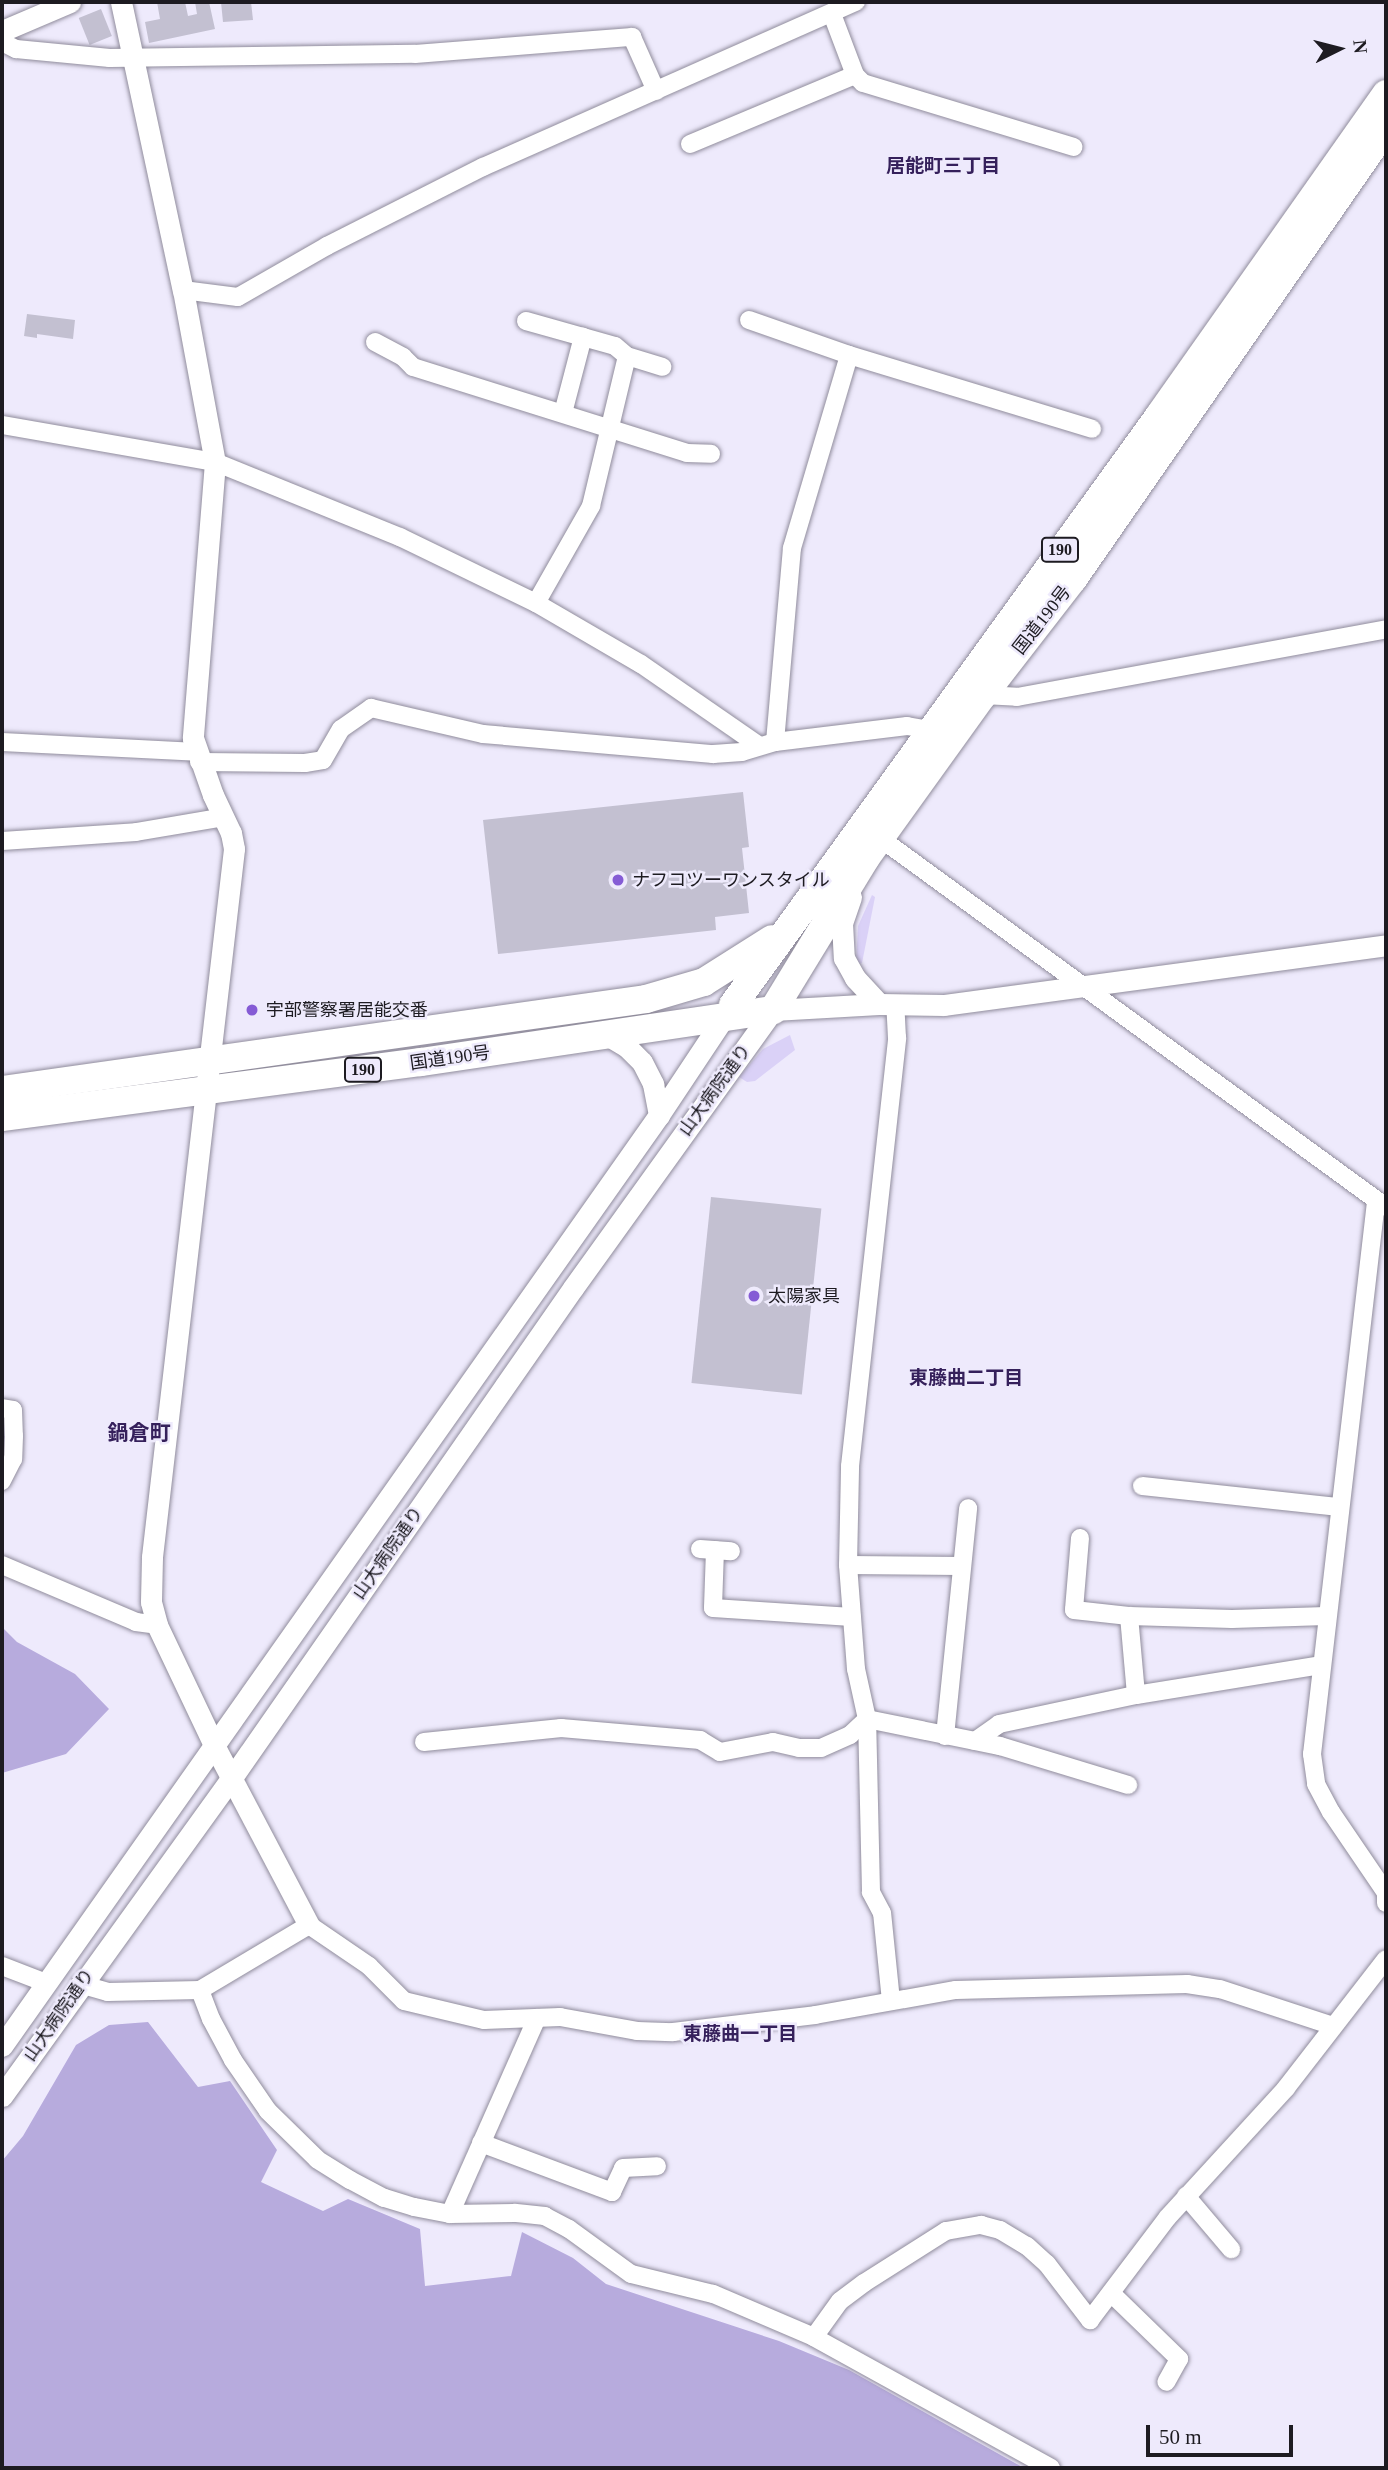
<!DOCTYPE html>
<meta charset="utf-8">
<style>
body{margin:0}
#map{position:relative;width:1388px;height:2470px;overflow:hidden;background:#eeeafc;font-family:"Times New Roman","Noto Sans JP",serif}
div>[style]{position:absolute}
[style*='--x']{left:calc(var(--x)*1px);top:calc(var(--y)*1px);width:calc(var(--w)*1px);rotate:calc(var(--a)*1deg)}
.green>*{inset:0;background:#dad1f7}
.forest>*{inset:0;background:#b7abdd}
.building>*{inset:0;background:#c3c0d1;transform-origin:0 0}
.roads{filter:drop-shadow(0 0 2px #908c9c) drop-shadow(0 0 2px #908c9c)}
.minor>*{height:18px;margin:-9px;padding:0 9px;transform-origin:9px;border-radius:9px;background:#fff}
.tertiary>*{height:21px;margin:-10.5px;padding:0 10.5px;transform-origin:10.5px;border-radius:10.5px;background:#fff}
.trunk>*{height:28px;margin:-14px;padding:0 14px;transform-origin:14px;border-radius:14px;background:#fff}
.dots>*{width:19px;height:19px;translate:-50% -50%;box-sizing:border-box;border:4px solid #eeeafc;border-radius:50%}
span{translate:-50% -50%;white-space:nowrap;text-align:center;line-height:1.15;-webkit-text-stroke:5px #eeeafc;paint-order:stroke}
.shield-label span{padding:2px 5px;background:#eeeafc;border:2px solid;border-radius:5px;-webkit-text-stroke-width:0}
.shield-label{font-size:16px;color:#1d1b21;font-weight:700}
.street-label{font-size:18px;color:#1d1b21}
.poi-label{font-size:18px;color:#1d1b21}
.left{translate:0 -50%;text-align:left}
.neighbourhood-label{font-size:19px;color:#35205b;font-weight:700}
.quarter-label{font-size:21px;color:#35205b;font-weight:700}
.frame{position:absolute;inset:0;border:4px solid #1d1b21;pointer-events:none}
.north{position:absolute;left:1304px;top:14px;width:70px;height:70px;-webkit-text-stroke:5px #eeeafc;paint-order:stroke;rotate:84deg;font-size:19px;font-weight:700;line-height:28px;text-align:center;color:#1d1b21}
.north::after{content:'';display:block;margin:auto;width:24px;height:32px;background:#1d1b21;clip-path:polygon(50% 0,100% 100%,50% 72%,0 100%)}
.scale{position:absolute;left:1146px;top:2425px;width:147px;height:32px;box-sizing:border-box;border:4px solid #1d1b21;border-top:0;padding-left:9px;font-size:21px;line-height:24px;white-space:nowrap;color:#1d1b21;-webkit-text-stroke:5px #eeeafc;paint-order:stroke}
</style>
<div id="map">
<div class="green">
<i style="clip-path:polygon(872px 895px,875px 897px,862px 963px,856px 965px,858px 926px)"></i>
<i style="clip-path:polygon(790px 1035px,795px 1050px,755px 1081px,747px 1082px,739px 1077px,763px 1049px)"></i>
</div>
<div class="forest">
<i style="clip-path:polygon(2px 1627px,17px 1642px,75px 1674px,109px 1709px,66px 1754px,2px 1773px)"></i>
<i style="clip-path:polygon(148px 2022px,198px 2087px,230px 2081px,277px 2150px,261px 2182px,323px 2211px,348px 2199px,420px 2229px,425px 2286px,511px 2276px,522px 2232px,573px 2258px,606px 2284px,779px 2341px,849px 2370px,1024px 2468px,2px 2468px,2px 2161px,23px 2136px,76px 2045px,109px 2025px)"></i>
</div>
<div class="building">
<i style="clip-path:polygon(157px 2px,185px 2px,188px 16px,197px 14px,195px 2px,209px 2px,215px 29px,149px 43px,145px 22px,160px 19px)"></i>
<i style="clip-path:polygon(221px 2px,251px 2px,253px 20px,223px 22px)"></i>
<i style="left:101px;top:9px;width:29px;height:24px;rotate:68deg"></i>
<i style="clip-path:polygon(27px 314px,75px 320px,73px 339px,37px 334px,37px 338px,24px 336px)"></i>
<i style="clip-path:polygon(743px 792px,749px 847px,742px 848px,749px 913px,715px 917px,716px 930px,498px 954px,483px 820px)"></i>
<i style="left:711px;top:1197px;width:111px;height:187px;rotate:6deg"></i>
</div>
<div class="roads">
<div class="minor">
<i style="--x:832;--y:14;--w:65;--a:69.3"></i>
<i style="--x:855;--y:75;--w:11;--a:45"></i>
<i style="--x:863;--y:83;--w:220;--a:16.9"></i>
<i style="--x:2;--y:42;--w:16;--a:27"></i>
<i style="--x:16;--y:49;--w:94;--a:5.5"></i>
<i style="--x:110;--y:58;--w:305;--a:-0.8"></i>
<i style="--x:415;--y:54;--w:218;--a:-4.5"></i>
<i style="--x:632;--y:37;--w:59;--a:66"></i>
<i style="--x:690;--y:144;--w:179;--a:-22.7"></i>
<i style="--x:183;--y:290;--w:55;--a:7.3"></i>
<i style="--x:238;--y:297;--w:103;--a:-29.8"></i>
<i style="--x:327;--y:246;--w:175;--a:-26.9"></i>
<i style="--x:483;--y:167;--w:408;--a:-23.9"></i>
<i style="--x:749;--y:320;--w:106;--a:19.3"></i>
<i style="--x:849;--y:355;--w:254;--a:16.9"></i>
<i style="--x:526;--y:321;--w:92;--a:15.7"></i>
<i style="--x:615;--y:346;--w:16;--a:40"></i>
<i style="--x:627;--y:356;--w:37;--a:17"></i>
<i style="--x:375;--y:342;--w:32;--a:28"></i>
<i style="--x:403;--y:357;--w:14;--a:45"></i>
<i style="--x:413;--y:367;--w:287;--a:17.4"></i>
<i style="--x:687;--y:453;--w:24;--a:2"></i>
<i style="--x:563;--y:413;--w:79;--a:-75.3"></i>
<i style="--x:2;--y:425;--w:216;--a:9.9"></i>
<i style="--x:215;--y:462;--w:200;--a:22.1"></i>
<i style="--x:400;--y:537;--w:151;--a:25.9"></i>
<i style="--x:536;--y:603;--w:121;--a:30.2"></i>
<i style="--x:641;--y:664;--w:142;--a:34.7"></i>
<i style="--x:536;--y:603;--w:112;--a:-60.4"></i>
<i style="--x:591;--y:506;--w:154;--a:-76.5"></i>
<i style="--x:983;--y:695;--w:34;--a:3"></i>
<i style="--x:1017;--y:697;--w:375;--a:-10.4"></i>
<i style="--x:2;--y:742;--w:195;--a:2.9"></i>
<i style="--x:775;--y:742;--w:195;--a:-85"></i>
<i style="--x:792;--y:548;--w:201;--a:-73.5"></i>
<i style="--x:199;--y:762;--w:106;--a:0.5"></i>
<i style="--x:305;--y:763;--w:18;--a:-9"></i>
<i style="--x:323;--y:760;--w:36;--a:-60"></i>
<i style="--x:341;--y:729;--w:37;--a:-35"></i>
<i style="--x:371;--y:708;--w:115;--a:13.1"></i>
<i style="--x:483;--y:734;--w:231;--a:5"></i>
<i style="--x:713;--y:754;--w:29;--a:-4"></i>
<i style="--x:742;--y:752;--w:34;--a:-17"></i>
<i style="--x:775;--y:742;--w:133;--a:-6.9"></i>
<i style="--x:907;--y:726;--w:23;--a:10"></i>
<i style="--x:880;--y:838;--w:626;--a:36.1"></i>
<i style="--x:2;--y:841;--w:134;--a:-3.8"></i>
<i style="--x:136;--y:832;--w:89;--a:-9.7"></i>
<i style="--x:1376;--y:1202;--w:556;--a:96.61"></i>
<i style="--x:1312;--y:1754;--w:30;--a:82"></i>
<i style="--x:1316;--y:1784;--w:32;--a:62"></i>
<i style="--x:1331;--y:1812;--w:98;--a:55.8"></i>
<i style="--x:1386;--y:1893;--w:10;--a:90"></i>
<i style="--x:2;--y:1408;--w:11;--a:10"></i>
<i style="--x:13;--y:1410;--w:26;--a:88"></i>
<i style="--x:14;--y:1436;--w:23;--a:92"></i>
<i style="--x:13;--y:1459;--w:25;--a:117"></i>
<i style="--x:1142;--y:1486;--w:199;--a:6.1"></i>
<i style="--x:1080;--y:1538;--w:72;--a:94.8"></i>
<i style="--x:1074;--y:1610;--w:55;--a:6.2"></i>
<i style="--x:1129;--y:1616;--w:103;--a:1.7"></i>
<i style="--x:1232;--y:1619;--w:94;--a:-1.8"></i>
<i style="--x:700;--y:1549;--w:31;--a:4"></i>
<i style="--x:715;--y:1550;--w:58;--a:92"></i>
<i style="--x:713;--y:1608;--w:139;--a:3.7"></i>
<i style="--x:2;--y:1565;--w:146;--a:23"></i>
<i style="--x:136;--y:1622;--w:21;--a:8"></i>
<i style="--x:848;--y:1565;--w:112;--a:0.5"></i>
<i style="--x:1129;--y:1616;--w:79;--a:84.9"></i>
<i style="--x:945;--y:1736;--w:229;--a:-84.2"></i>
<i style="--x:975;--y:1741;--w:29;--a:-35"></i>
<i style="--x:999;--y:1724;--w:140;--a:-12"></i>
<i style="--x:1136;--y:1695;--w:187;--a:-9.2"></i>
<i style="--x:424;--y:1742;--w:138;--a:-5.8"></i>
<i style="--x:561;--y:1728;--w:140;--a:4.9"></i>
<i style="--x:700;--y:1740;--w:23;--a:31"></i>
<i style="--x:720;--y:1752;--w:54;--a:-10.7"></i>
<i style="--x:773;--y:1742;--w:27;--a:13"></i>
<i style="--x:799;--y:1748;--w:22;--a:0"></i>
<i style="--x:821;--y:1748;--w:32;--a:-24"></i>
<i style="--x:850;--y:1735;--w:23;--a:-43"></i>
<i style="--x:867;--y:1719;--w:136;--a:11.5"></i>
<i style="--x:1000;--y:1746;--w:134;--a:16.9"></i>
<i style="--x:2;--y:1966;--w:47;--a:21.1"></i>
<i style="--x:80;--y:1984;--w:29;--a:16"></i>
<i style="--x:108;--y:1992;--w:92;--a:-1.2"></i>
<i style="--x:891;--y:2001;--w:88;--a:-95.8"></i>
<i style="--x:882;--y:1913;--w:24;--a:-118"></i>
<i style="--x:871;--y:1892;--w:173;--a:-91.3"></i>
<i style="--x:867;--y:1719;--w:51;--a:-102.4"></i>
<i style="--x:856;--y:1669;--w:104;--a:-94.4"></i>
<i style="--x:848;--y:1565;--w:99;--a:-88.8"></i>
<i style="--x:850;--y:1466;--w:431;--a:-83.7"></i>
<i style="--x:897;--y:1038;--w:33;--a:-93"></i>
<i style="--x:481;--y:2143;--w:140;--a:20.5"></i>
<i style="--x:612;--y:2192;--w:26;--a:-65"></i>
<i style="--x:623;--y:2168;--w:34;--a:-3"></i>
<i style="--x:1186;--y:2196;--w:70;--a:49.7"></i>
<i style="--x:450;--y:2214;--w:214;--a:-66.1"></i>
<i style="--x:1111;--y:2293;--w:95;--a:44.1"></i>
<i style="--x:1179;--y:2359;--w:26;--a:119"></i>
<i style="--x:814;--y:2337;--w:44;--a:-54.2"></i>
<i style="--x:840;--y:2301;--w:30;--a:-37"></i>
<i style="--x:864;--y:2283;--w:97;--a:-32.4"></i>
<i style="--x:946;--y:2231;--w:36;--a:-10"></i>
<i style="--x:981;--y:2225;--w:20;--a:15"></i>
<i style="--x:1000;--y:2230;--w:31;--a:31"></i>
<i style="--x:1027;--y:2246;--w:27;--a:42"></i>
<i style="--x:1047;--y:2264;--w:71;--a:52.5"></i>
<i style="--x:1090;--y:2320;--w:129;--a:-52.9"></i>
<i style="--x:1168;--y:2217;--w:175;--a:-47.5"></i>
<i style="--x:1286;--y:2088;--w:163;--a:-52.2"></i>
<i style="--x:1051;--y:2468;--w:271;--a:-151.1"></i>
<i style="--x:814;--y:2337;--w:110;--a:-156.9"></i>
<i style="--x:713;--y:2294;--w:84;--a:-166.3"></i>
<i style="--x:631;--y:2274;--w:77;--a:-144"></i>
<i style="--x:569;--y:2229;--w:27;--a:-152"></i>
<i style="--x:545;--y:2216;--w:31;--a:-174"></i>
<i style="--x:514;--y:2213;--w:64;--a:179.1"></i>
<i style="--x:450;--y:2214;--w:37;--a:-169"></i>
<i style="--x:414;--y:2207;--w:31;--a:-163"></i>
<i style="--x:384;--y:2198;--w:38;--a:-152"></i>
<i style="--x:350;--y:2180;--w:39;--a:-148"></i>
<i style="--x:317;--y:2159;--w:69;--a:-135.6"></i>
<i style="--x:268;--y:2111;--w:62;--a:-124.5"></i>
<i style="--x:233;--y:2060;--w:47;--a:-118.2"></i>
<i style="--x:211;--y:2019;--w:31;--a:-111"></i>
<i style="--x:200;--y:1990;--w:127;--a:-30.8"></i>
<i style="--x:309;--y:1925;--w:73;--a:34.3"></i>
<i style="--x:369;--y:1966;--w:49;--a:45"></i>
<i style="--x:404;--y:2001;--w:82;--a:13.4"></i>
<i style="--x:484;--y:2020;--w:76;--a:-2.3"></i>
<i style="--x:560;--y:2017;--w:78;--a:10.3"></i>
<i style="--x:637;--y:2031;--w:36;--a:2"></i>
<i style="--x:673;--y:2032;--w:143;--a:-6.8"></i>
<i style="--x:815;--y:2015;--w:143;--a:-10.1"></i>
<i style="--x:956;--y:1990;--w:231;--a:-1.5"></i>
<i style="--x:1187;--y:1984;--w:33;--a:9"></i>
<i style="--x:1220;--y:1989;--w:119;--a:18.1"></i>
</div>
<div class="tertiary">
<i style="--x:121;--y:2;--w:295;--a:77.9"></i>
<i style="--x:183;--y:290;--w:175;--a:79.5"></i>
<i style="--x:215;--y:462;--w:277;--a:94.6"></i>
<i style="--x:193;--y:738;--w:60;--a:70.7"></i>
<i style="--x:213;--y:795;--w:42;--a:64.7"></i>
<i style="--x:231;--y:833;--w:16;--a:79"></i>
<i style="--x:234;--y:849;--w:713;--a:96.61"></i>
<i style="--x:152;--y:1557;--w:45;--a:91.3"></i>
<i style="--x:151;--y:1602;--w:24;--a:75"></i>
<i style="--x:157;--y:1625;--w:135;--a:64.6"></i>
<i style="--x:215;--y:1747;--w:201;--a:62.2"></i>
<i style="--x:2;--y:31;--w:74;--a:-23.1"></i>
<i style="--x:851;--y:897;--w:28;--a:109"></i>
<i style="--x:842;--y:923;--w:35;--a:87"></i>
<i style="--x:844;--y:958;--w:23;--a:61"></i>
<i style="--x:855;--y:978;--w:35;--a:47"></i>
<i style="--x:607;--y:1035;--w:23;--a:31"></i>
<i style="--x:627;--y:1047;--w:21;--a:45"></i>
<i style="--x:642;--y:1062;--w:25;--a:63"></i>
<i style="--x:653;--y:1084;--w:32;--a:79"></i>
<i style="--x:2;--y:2046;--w:1139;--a:-54.79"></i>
<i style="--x:659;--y:1115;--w:125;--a:-56.4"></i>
<i style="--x:2;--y:2096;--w:391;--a:-54.2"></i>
<i style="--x:231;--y:1779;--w:598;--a:-55.14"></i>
<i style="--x:573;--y:1288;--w:342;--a:-54.3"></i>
<i style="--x:773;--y:1010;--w:106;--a:-3.2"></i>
<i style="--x:879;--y:1004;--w:65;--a:0.9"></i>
<i style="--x:944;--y:1005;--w:446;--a:-7.7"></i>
</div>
<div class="trunk">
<i style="--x:733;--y:1005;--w:727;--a:-54.12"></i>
<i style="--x:1159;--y:416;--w:394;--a:-54.8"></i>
<i style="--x:2;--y:1090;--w:650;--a:-8.04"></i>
<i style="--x:646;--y:999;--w:60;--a:-16.3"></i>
<i style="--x:704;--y:982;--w:80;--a:-32.3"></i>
<i style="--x:2;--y:1117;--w:423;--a:-7.5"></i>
<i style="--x:421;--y:1062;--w:356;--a:-8.4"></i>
<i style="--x:773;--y:1010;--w:177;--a:-58.6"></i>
<i style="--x:865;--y:859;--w:202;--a:-54.3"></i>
<i style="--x:983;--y:695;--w:147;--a:-52.2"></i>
<i style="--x:1073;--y:579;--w:549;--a:-55.24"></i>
</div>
</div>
<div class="dots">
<i style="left:618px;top:880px;background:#855bd5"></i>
<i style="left:252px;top:1010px;background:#855bd5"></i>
<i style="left:754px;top:1296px;background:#855bd5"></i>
</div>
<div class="shield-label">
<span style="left:1060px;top:550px">190</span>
<span style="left:363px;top:1070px">190</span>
</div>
<div class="street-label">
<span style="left:1042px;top:620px;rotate:-52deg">国道190号</span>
<span style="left:450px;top:1058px;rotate:-8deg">国道190号</span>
<span style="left:715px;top:1090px;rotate:-54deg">山大病院通り</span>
<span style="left:388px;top:1553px;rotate:-55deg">山大病院通り</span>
<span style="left:59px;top:2015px;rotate:-55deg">山大病院通り</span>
</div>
<div class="poi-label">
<span class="left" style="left:632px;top:880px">ナフコツーワンスタイル</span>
<span class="left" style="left:266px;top:1010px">宇部警察署居能交番</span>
<span class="left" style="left:768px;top:1296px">太陽家具</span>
</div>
<div class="neighbourhood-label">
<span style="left:943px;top:166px">居能町三丁目</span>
<span style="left:966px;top:1378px">東藤曲二丁目</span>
<span style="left:740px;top:2034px">東藤曲一丁目</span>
</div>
<div class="quarter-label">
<span style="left:139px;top:1433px">鍋倉町</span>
</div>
<div class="frame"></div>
<div class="north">N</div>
<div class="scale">50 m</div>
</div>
